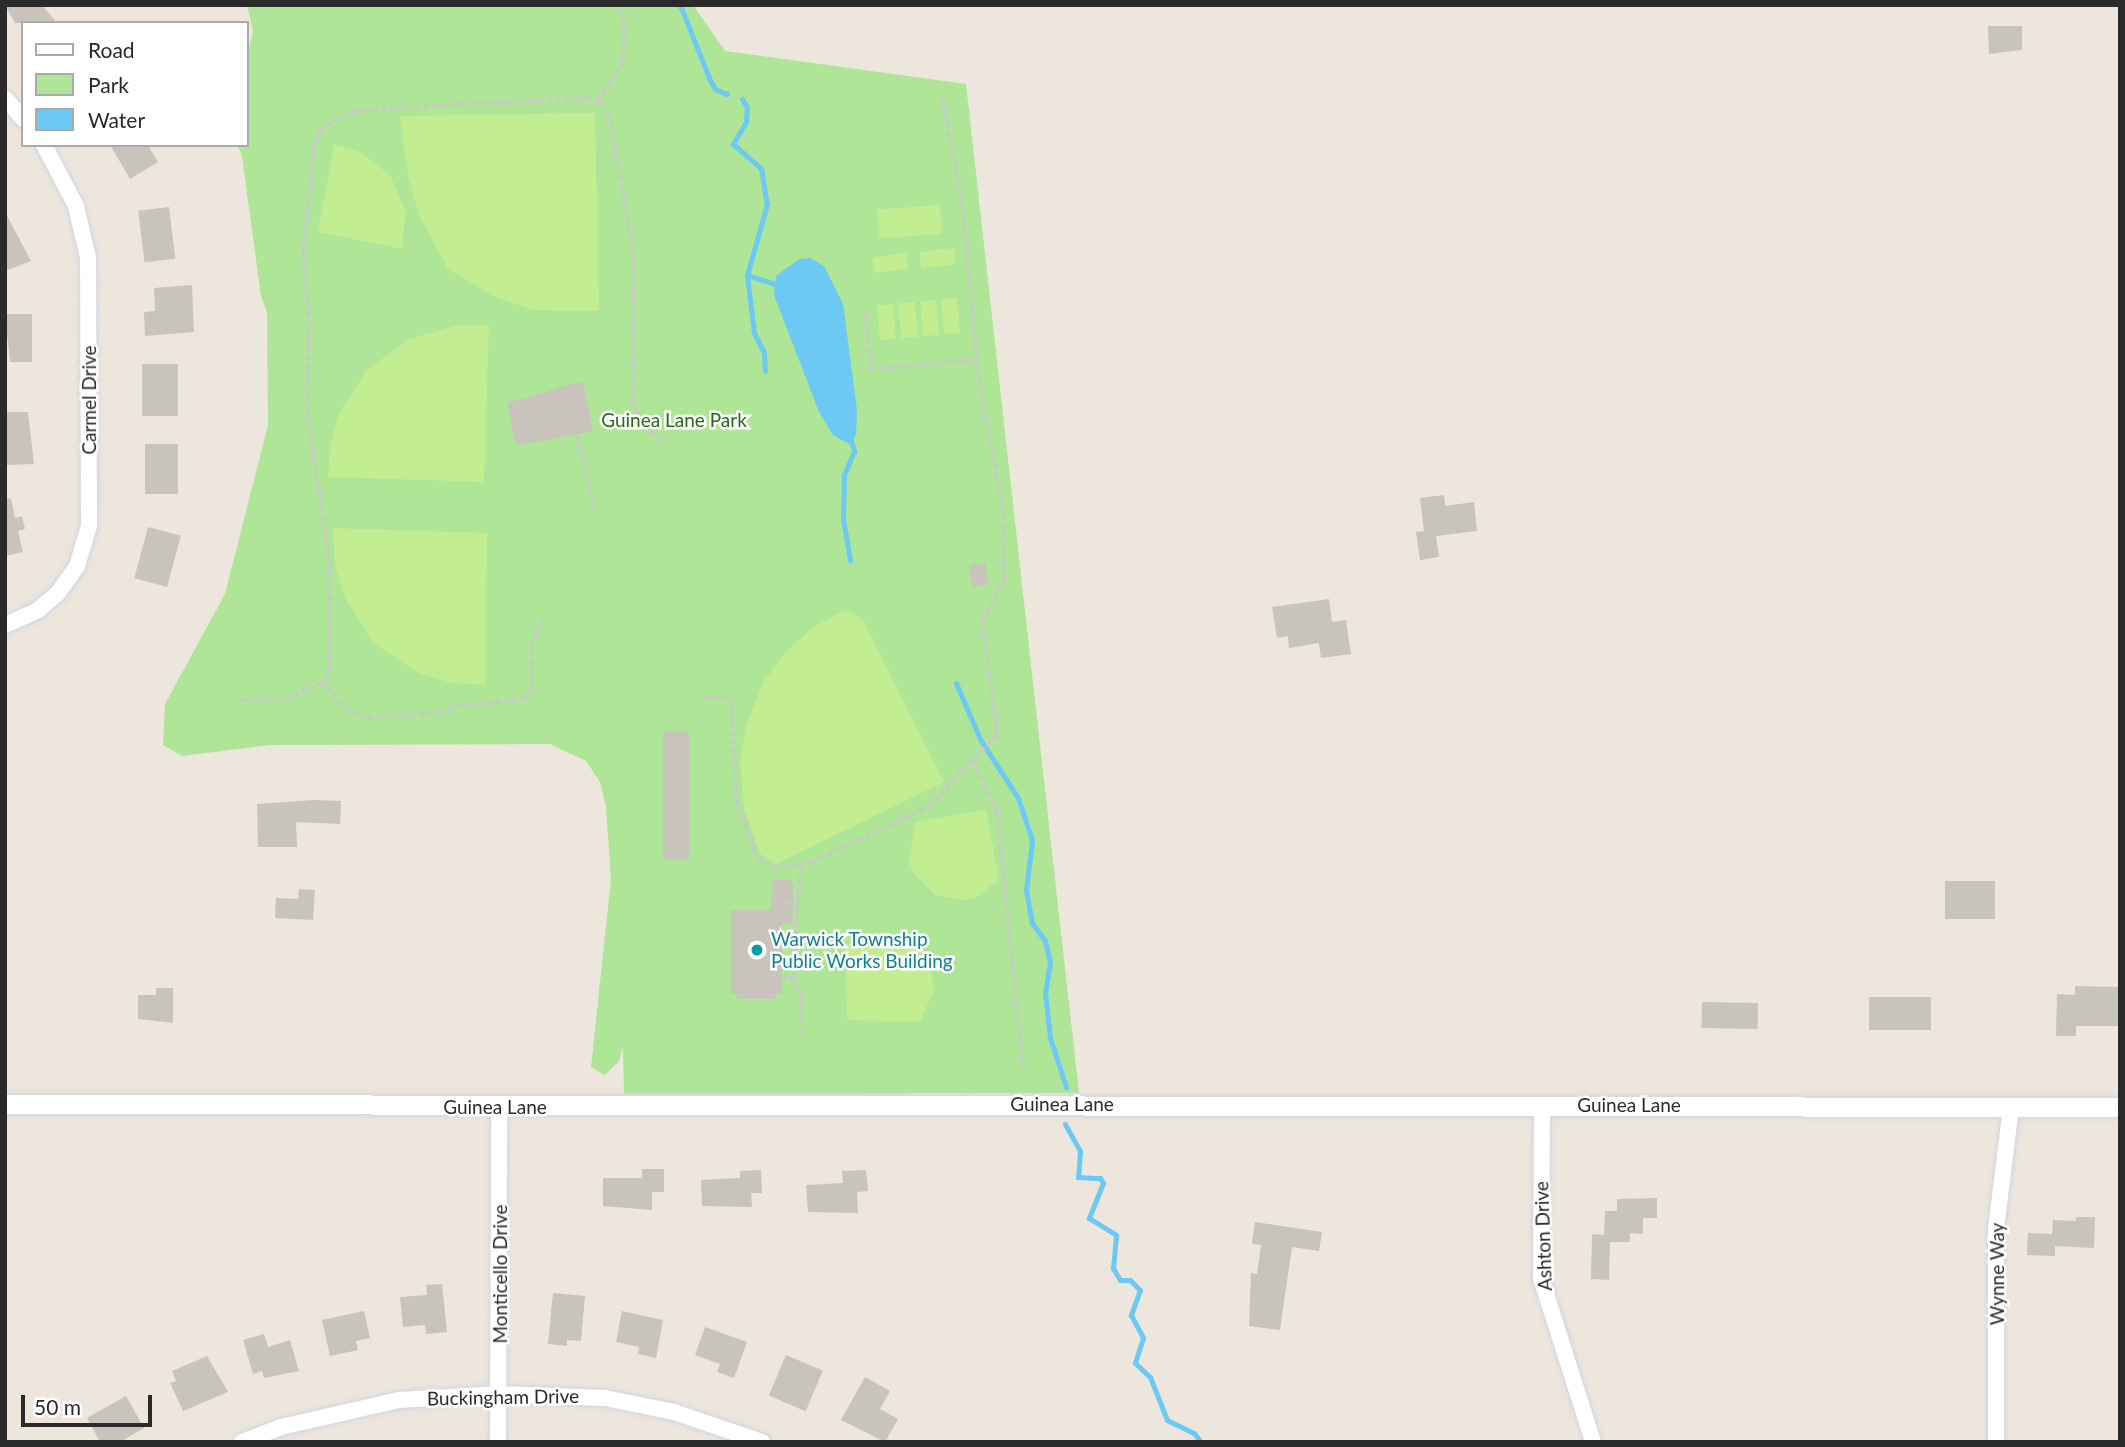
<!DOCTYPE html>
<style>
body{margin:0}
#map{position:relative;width:2125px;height:1447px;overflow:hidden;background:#ede6dc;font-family:Lato,sans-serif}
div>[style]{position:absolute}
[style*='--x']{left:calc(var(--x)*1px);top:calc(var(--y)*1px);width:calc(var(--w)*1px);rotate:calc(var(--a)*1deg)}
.green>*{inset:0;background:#aee596}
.pitch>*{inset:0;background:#c2ed91;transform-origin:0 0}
.water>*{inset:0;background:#6bc9f3}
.stream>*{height:5px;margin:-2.5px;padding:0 2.5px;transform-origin:2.5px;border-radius:2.5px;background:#6bc9f3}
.building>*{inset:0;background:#c8c3bb;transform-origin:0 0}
.path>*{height:3.5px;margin-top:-1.75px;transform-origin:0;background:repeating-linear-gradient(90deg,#c8c8c8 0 5px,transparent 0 8.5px)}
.roads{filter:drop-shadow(0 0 2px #d1d4e4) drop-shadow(0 0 2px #d1d4e4)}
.minor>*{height:16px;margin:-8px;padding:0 8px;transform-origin:8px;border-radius:8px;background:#fff}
.tertiary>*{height:19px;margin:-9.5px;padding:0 9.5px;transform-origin:9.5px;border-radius:9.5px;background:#fff}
.dots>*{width:19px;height:19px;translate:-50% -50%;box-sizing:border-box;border:4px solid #fff;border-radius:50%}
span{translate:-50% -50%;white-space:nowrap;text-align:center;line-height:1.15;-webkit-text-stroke:5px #fff;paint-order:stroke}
.street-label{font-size:19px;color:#2a2a2a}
.park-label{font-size:19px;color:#256a17}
.culture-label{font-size:19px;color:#0d838f}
.left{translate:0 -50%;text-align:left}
.frame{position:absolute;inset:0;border:7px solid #2a2a2a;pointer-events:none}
.legend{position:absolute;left:21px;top:21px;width:228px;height:126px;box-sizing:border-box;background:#fff;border:2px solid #aaa;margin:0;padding:9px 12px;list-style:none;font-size:21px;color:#2a2a2a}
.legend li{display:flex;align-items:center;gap:14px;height:35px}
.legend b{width:35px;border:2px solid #aaa}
.scale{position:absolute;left:21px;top:1395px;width:131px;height:32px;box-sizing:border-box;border:4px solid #2a2a2a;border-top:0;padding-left:9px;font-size:21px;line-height:24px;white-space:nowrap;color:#2a2a2a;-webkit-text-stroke:5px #fff;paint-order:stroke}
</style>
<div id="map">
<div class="green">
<i style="clip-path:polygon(247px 5px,693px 5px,725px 51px,966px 84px,1079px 1093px,624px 1094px,623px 1046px,619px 1061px,605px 1075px,591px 1067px,611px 879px,606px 807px,600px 782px,586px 761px,550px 744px,270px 745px,182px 756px,163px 745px,165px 704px,225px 594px,268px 425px,267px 312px,261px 296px,242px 156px,237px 145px,247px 145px,247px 57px,253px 31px)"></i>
</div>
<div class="pitch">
<i style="clip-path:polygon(595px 113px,599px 311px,533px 310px,497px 298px,448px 269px,419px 215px,408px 176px,400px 116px)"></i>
<i style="clip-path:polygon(334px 144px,359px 151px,390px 175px,405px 210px,403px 249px,318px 232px)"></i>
<i style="left:940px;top:205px;width:29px;height:63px;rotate:86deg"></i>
<i style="left:954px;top:248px;width:16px;height:35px;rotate:83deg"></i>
<i style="left:906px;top:253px;width:16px;height:34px;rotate:83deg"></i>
<i style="left:957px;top:298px;width:35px;height:16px;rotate:85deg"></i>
<i style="left:936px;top:300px;width:35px;height:16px;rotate:85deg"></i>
<i style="left:915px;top:302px;width:35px;height:17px;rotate:85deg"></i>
<i style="left:893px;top:304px;width:35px;height:16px;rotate:85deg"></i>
<i style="clip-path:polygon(458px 325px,489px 325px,484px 482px,328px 477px,330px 446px,339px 413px,367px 370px,409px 339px)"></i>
<i style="clip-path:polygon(333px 528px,487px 533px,485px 685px,452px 683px,418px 673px,374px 643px,345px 598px,335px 564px)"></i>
<i style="clip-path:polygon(843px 611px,853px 612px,863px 620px,944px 782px,776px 864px,760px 854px,744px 809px,740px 761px,746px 726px,764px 681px,785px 653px,812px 628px)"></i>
<i style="clip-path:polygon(986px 810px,999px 880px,977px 897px,963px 900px,935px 895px,915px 875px,909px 862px,915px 822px)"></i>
<i style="clip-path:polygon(879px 932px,908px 938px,929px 960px,934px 990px,920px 1022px,847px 1020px,845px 946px)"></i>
</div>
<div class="water">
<i style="clip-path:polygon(810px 258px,824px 266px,843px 304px,857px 410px,856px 435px,849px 444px,833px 435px,819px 412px,774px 295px,776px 276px,799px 259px)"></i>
</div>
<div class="stream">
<i style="--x:680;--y:5;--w:79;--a:68.3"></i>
<i style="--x:709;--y:78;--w:13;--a:61"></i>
<i style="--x:715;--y:89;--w:13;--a:23"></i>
<i style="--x:742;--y:99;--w:9;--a:58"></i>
<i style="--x:747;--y:107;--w:15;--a:94"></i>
<i style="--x:746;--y:122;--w:26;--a:121"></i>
<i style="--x:733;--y:144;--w:37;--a:41"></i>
<i style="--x:761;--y:168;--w:36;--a:81"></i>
<i style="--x:767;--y:204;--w:74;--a:105.7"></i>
<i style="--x:747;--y:275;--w:58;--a:83.1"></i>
<i style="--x:754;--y:333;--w:22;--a:63"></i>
<i style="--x:764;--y:353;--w:18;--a:87"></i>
<i style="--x:747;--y:275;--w:32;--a:18"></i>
<i style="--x:850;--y:437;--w:15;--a:74"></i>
<i style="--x:854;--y:451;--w:26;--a:113"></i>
<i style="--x:844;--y:475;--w:44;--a:91.3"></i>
<i style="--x:843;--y:519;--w:42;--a:80.3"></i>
<i style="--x:956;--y:683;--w:61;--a:66.8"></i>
<i style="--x:980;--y:739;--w:70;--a:57.2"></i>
<i style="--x:1018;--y:798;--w:44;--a:71.6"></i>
<i style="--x:1032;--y:840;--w:50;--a:96.8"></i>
<i style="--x:1026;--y:890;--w:34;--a:80"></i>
<i style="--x:1032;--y:923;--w:22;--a:54"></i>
<i style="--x:1045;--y:941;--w:22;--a:77"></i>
<i style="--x:1050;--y:962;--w:30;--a:99"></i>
<i style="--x:1045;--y:992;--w:46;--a:83.8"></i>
<i style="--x:1050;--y:1038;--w:52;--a:71.9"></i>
<i style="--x:1065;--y:1124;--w:31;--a:61"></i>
<i style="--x:1080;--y:1151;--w:26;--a:94"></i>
<i style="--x:1078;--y:1177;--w:22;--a:3"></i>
<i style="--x:1100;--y:1178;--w:6;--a:59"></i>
<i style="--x:1103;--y:1183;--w:38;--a:112"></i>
<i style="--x:1089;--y:1218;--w:32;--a:32"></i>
<i style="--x:1116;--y:1235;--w:33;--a:95"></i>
<i style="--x:1113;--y:1268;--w:14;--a:60"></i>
<i style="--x:1120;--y:1280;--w:10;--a:0"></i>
<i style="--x:1130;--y:1280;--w:14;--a:45"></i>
<i style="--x:1140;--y:1290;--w:27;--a:110"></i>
<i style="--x:1131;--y:1315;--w:26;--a:62"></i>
<i style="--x:1143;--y:1338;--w:26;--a:108"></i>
<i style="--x:1135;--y:1363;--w:21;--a:43"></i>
<i style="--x:1150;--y:1377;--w:46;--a:68.4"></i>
<i style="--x:1167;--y:1420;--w:30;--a:26"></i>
<i style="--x:1194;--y:1433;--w:11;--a:52"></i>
</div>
<div class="building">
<i style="clip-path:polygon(5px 5px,42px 5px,57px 23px,15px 23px)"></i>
<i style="clip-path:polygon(1988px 26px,2022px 26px,2022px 50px,1989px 54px)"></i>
<i style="clip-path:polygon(110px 145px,148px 145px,158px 162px,130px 179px)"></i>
<i style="left:169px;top:207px;width:52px;height:31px;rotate:83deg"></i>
<i style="clip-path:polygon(5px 212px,31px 261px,5px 271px)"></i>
<i style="clip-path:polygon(192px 285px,194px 332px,145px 336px,144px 312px,155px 311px,154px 288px)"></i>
<i style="clip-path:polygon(5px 314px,32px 314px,32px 362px,10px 362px)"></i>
<i style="left:178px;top:364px;width:52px;height:36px;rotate:90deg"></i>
<i style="clip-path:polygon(583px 381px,593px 431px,516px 446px,507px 403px)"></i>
<i style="clip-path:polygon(5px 412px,28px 412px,34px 464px,5px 465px)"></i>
<i style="left:145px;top:444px;width:33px;height:50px"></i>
<i style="clip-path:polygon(1444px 495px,1445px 506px,1474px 502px,1477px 531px,1436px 536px,1439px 557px,1420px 560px,1416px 532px,1424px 531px,1420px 498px)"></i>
<i style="clip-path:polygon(11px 498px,15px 518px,22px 516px,25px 529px,18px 531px,23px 552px,5px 556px,5px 499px)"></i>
<i style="left:148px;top:527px;width:34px;height:53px;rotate:15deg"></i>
<i style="left:985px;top:563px;width:22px;height:16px;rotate:82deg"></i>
<i style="clip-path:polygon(1329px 599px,1332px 622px,1346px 620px,1351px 654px,1321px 658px,1319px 643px,1289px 648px,1288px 636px,1277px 638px,1272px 607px)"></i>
<i style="left:663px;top:731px;width:26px;height:129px"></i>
<i style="clip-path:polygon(315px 800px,341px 801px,340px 824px,296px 822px,297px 847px,258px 847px,257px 804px)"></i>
<i style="clip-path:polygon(772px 880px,791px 880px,793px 885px,793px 923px,782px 923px,782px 994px,775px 994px,775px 999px,737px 999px,737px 994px,731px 994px,731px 910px,771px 910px)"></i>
<i style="left:1995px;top:881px;width:38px;height:50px;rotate:90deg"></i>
<i style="clip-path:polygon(299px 889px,315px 890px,313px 920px,275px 918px,276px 898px,298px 899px)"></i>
<i style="clip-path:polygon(2075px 986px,2120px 987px,2120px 1026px,2076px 1026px,2076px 1036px,2056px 1036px,2057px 994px,2075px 995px)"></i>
<i style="clip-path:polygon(156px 988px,173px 988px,173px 1023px,138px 1019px,138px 995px,156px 995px)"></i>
<i style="left:1869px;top:997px;width:62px;height:33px"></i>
<i style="left:1702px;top:1002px;width:56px;height:26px;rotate:1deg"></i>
<i style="clip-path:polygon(642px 1169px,664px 1169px,664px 1192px,652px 1192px,652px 1210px,603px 1206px,603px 1178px,642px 1178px)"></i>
<i style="clip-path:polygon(761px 1170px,762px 1193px,751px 1193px,752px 1207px,702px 1206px,701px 1180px,740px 1178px,740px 1171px)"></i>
<i style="clip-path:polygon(866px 1170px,868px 1191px,857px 1192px,858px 1213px,808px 1212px,806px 1185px,843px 1183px,842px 1171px)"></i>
<i style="clip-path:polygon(1657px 1198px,1657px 1218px,1643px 1218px,1643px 1234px,1630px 1233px,1630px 1242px,1610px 1242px,1609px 1280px,1591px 1279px,1592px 1234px,1604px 1235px,1605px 1211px,1617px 1211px,1617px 1199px)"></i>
<i style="clip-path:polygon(2076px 1217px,2095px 1217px,2094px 1248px,2055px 1246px,2055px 1256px,2027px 1255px,2028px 1233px,2052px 1234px,2053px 1220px,2076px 1221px)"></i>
<i style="clip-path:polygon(1255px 1222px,1322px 1232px,1319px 1251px,1292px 1247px,1280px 1330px,1249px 1326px,1251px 1273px,1257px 1274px,1261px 1245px,1252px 1244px)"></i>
<i style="clip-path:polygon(442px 1284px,447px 1332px,426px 1334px,425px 1325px,403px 1327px,400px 1297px,427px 1295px,426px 1285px)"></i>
<i style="clip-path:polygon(553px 1293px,585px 1296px,581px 1341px,567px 1340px,567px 1346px,548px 1344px)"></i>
<i style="clip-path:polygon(364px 1311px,370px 1338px,356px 1341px,358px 1350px,330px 1356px,322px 1320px)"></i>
<i style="clip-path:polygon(622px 1311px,663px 1320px,656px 1358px,638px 1354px,639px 1347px,616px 1342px)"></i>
<i style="clip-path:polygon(705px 1327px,747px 1342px,734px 1378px,717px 1372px,720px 1364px,695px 1355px)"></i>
<i style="clip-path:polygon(264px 1334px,268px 1347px,290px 1340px,299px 1371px,264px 1378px,262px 1371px,253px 1374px,243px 1340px)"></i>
<i style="left:786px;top:1355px;width:40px;height:44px;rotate:23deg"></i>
<i style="clip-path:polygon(207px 1356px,228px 1392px,183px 1411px,170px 1383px,176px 1381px,172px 1371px)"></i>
<i style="clip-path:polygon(865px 1377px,890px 1391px,880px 1409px,898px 1419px,885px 1442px,841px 1420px)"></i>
<i style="clip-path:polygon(126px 1396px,144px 1428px,120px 1442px,100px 1442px,87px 1418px)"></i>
</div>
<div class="path">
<i style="--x:598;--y:101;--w:45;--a:-57.7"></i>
<i style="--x:622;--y:63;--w:32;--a:-86"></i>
<i style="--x:624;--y:31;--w:26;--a:-99"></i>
<i style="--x:866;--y:314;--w:55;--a:84.8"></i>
<i style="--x:871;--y:369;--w:106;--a:-4.9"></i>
<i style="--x:577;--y:436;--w:71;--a:76.2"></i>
<i style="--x:322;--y:682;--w:35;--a:49"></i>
<i style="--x:345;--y:708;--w:25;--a:23"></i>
<i style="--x:368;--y:718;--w:71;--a:-4"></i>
<i style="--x:439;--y:713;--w:15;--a:-23"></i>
<i style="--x:453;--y:707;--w:72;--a:-6.3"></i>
<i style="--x:525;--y:699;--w:11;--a:-52"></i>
<i style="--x:532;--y:690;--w:43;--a:-91.3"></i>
<i style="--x:531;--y:647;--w:30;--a:-66"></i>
<i style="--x:704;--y:697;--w:27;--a:0"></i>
<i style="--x:731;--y:697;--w:102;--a:86.6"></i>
<i style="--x:737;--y:799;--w:61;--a:71"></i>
<i style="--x:757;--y:857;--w:20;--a:33"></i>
<i style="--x:774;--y:868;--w:38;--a:-9"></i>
<i style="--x:812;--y:862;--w:128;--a:-25.4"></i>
<i style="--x:928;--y:807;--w:100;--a:-46.6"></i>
<i style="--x:997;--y:734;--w:115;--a:-97.5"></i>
<i style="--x:982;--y:620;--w:46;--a:-61.2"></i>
<i style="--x:1004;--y:580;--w:69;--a:-90.8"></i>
<i style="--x:1003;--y:511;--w:130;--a:-100.6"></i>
<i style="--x:979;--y:383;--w:181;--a:-95.4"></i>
<i style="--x:962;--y:203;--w:106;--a:-100.9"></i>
<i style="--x:241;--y:700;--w:45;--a:-1.3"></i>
<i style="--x:286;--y:699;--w:43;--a:-24.8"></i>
<i style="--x:325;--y:681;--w:13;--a:-72"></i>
<i style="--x:329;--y:669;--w:98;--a:-89.4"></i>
<i style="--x:330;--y:571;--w:162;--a:-98.2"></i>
<i style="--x:307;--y:411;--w:95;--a:-88.8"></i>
<i style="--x:309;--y:316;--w:63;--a:-95.4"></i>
<i style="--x:303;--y:253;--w:109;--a:-84.2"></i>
<i style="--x:314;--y:145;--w:14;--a:-69"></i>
<i style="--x:319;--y:132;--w:19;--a:-39"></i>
<i style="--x:334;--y:120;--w:24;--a:-22"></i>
<i style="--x:356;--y:111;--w:106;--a:-3.8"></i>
<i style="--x:462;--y:104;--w:124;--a:-2.8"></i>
<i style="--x:586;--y:98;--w:17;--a:21"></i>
<i style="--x:602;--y:104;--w:15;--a:58"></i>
<i style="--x:610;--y:117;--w:139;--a:80.1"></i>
<i style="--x:634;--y:254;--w:149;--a:90.4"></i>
<i style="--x:633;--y:403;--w:26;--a:65"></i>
<i style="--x:644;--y:427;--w:22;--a:32"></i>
<i style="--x:973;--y:761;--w:55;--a:63.9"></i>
<i style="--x:997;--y:810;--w:259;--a:84.2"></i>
<i style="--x:787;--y:902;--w:11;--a:15"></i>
<i style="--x:782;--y:977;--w:11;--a:5"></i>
<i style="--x:800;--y:1033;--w:36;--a:-88"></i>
<i style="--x:801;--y:997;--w:21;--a:-113"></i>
<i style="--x:793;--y:978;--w:112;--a:-86.4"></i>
</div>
<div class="roads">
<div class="minor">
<i style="--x:5;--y:98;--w:28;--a:49"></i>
<i style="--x:5;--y:625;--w:36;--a:-24"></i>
<i style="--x:38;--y:610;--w:25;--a:-40"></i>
<i style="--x:57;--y:594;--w:34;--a:-54"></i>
<i style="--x:77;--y:566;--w:42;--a:-73.3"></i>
<i style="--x:89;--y:526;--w:268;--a:-90.2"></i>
<i style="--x:88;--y:258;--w:53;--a:-103"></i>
<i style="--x:76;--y:206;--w:69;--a:-117.7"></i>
<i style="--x:1542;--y:1106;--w:172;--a:90.3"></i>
<i style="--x:1541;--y:1278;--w:172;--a:72.4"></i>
<i style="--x:242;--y:1442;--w:42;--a:-21"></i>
<i style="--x:281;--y:1427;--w:121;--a:-12.9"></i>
<i style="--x:399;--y:1400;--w:100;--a:-3.4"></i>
<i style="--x:499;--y:1394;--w:106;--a:2.2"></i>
<i style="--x:605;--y:1398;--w:70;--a:11.5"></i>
<i style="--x:674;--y:1412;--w:93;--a:18.8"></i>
<i style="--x:498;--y:1442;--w:335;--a:-89.8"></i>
<i style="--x:1996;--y:1442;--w:213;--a:-90"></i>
<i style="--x:1996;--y:1229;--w:123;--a:-83"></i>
</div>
<div class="tertiary">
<i style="--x:5;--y:1104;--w:2115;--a:0.08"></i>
</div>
</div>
<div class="dots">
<i style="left:757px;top:950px;background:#0f9aa8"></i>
</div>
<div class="street-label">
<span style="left:89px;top:400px;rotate:-90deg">Carmel Drive</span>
<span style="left:1062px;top:1104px">Guinea Lane</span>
<span style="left:1629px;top:1105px">Guinea Lane</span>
<span style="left:495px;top:1107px">Guinea Lane</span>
<span style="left:1543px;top:1236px;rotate:-92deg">Ashton Drive</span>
<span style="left:500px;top:1274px;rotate:-90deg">Monticello Drive</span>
<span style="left:1997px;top:1274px;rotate:-90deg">Wynne Way</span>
<span style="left:503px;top:1397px;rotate:-1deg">Buckingham Drive</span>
</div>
<div class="park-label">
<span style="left:674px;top:420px">Guinea Lane Park</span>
</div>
<div class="culture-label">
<span class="left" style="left:771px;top:950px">Warwick Township<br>Public Works Building</span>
</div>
<div class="frame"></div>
<ul class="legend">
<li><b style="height:9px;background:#fff"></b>Road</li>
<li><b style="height:19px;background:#aee596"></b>Park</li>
<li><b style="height:19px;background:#6bc9f3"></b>Water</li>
</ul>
<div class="scale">50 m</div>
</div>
